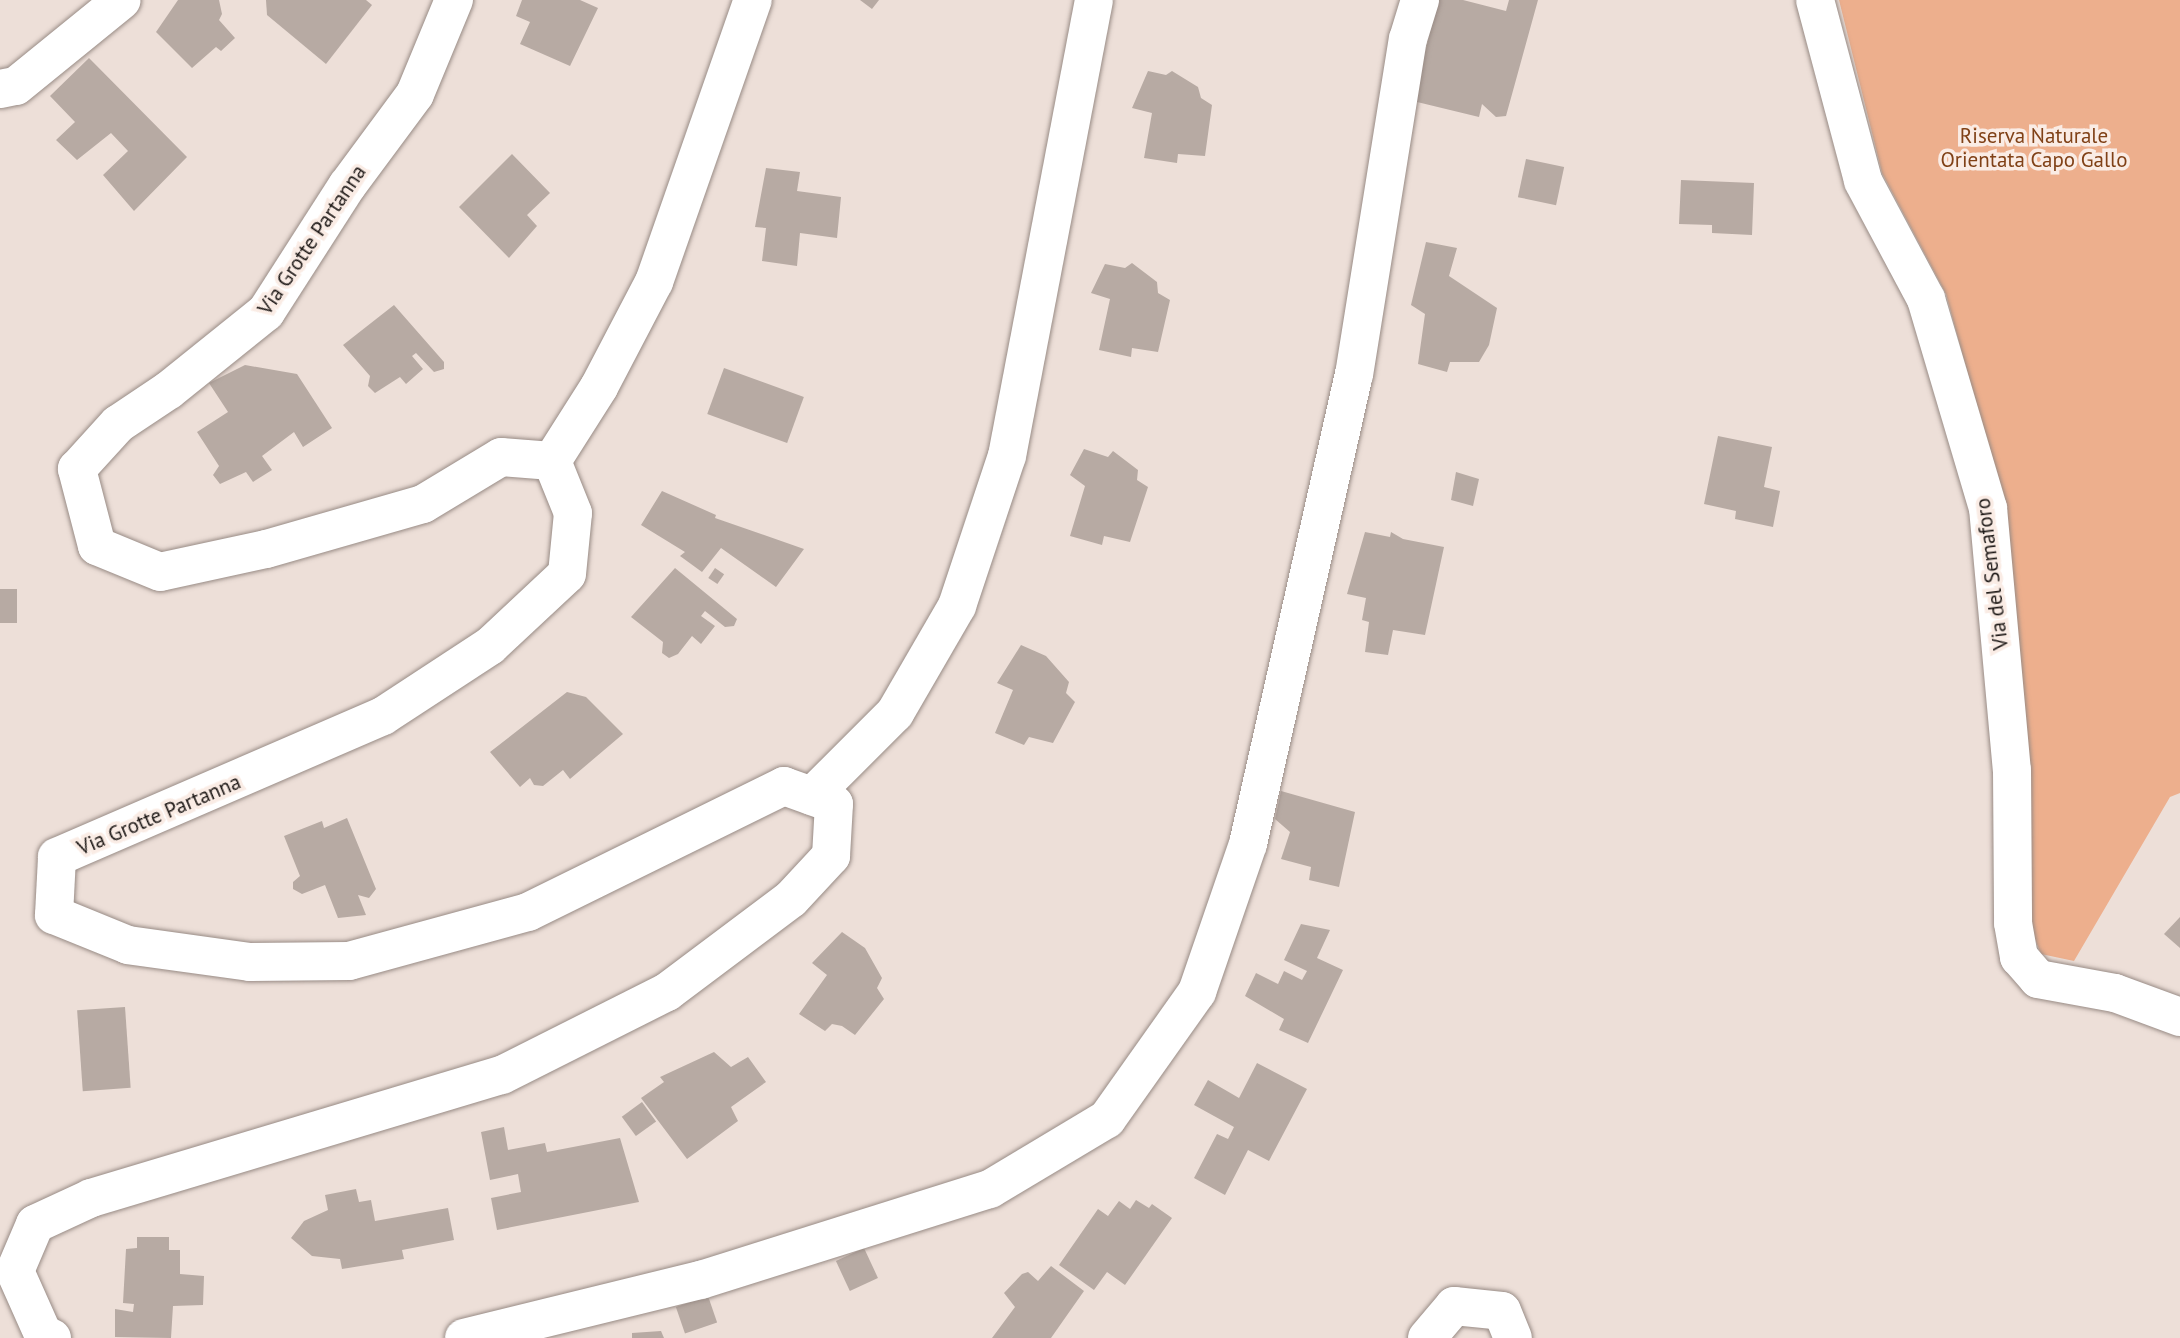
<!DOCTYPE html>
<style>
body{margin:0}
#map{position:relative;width:2180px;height:1338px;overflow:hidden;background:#eddfd8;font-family:"PT Sans",sans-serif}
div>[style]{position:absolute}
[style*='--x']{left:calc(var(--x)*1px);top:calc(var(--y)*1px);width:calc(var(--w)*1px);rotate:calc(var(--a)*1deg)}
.green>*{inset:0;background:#edaf8d}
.building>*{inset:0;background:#b7aaa3;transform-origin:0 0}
.roads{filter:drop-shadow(0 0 2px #988b85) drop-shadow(0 0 2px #988b85)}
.street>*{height:38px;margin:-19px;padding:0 19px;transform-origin:19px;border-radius:19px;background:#fff}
span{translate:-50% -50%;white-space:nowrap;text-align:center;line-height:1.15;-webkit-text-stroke:7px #faece5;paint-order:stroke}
.park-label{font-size:21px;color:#804117}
.street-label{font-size:21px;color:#1d1816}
</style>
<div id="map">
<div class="green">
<i style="clip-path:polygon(1839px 0,2180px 0,2180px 793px,2170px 797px,2074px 961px,2041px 954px,2031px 929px,2002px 499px,1946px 294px,1882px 173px)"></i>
</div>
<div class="building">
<i style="clip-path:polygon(178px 0,219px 0,222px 14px,219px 20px,235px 38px,221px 51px,216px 47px,192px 68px,156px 32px)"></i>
<i style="clip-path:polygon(266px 0,366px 0,372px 5px,326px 64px,267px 15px)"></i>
<i style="clip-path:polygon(522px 0,580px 0,598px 8px,570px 66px,520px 44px,530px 22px,516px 16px)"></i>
<i style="clip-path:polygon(860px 0,879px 0,872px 9px)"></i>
<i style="clip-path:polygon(1438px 0,1463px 0,1506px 11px,1509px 0,1538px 0,1506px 116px,1496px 117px,1482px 104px,1479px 117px,1413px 101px)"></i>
<i style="clip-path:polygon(89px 58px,187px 157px,134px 211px,103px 175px,128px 151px,111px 133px,77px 160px,56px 140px,75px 122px,50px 96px)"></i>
<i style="clip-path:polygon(1148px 71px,1166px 75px,1172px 71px,1198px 87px,1201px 98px,1212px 105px,1205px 156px,1178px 154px,1177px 163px,1144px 158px,1152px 113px,1132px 108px)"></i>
<i style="clip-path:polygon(512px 154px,550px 193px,527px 215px,537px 226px,509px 258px,459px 207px)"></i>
<i style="left:1526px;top:159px;width:39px;height:39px;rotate:12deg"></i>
<i style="clip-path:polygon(766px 168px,800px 172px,797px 191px,841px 197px,837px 238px,800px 233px,797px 266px,762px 261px,766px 228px,755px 227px)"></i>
<i style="clip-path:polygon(1681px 180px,1754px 183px,1752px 235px,1712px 233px,1712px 225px,1679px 224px)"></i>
<i style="clip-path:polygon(1426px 242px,1457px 248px,1449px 276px,1497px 308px,1489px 345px,1479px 362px,1450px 362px,1447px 372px,1418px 364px,1425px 314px,1411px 305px)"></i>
<i style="clip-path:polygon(1132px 263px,1157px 282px,1158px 293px,1170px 300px,1158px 352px,1132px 348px,1131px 357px,1099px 350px,1110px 299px,1091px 293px,1105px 264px,1125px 268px)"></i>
<i style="clip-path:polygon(394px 305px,444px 362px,444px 369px,434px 372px,416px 353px,412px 356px,423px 369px,406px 384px,400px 377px,375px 393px,368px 386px,370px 376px,343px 345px)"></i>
<i style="clip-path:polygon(245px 365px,297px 374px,332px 428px,303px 447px,294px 432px,262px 456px,272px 470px,253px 482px,246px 472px,220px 484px,213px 475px,219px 466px,197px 432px,228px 412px,209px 383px)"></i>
<i style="left:724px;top:368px;width:85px;height:49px;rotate:20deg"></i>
<i style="clip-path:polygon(1718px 436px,1772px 447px,1764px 487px,1780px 491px,1773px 527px,1735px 519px,1736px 511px,1704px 504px)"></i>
<i style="clip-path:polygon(1084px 449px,1108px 457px,1113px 451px,1138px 470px,1137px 480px,1148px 487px,1130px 542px,1104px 536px,1102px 545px,1070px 536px,1085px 486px,1070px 475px)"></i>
<i style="clip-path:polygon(1456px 472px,1479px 479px,1473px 506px,1451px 500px)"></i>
<i style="clip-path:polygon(662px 491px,716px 515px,715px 518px,804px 549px,776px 587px,721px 548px,702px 572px,680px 556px,685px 552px,641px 525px)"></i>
<i style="clip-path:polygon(1365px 532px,1390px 537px,1391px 532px,1403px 539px,1444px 547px,1425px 635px,1393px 630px,1388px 655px,1365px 652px,1369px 622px,1362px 620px,1366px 598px,1347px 594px)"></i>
<i style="clip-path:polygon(675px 568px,737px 619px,734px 626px,725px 627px,705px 611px,701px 616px,715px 626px,701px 644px,692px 636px,678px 654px,669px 658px,662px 653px,663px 642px,631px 617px)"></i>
<i style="left:715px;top:568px;width:11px;height:12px;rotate:34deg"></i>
<i style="left:0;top:589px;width:17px;height:34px"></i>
<i style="clip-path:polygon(1021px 645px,1046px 656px,1069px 682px,1066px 693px,1075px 702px,1053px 743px,1029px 737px,1024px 745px,995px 733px,1013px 690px,997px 683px)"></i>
<i style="clip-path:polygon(567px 692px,586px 697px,623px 734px,570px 779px,563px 770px,543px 786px,534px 785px,530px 778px,520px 787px,490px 752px)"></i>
<i style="clip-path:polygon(1281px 791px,1355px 812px,1339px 887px,1309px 880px,1311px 867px,1281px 859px,1290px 832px,1275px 819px)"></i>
<i style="clip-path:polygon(347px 818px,376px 889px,369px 898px,358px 895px,366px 915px,338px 918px,325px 885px,302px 894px,293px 889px,293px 882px,300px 876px,284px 836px,322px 821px,324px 828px)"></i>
<i style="clip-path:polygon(2180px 917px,2180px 948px,2164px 934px)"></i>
<i style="clip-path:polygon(1301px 924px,1330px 930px,1317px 958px,1343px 970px,1308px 1043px,1279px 1030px,1284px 1019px,1245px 996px,1256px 973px,1278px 984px,1284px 971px,1302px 980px,1307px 971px,1284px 960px)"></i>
<i style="clip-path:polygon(842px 932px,865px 948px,882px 978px,877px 988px,884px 999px,855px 1035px,842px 1026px,832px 1024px,825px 1031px,799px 1014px,827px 975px,812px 963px)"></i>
<i style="left:125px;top:1007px;width:81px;height:48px;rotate:86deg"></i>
<i style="clip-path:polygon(714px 1052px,731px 1067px,748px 1057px,766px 1082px,731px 1107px,738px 1121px,687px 1159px,641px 1098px,664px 1082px,660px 1077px)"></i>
<i style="clip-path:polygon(1257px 1063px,1307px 1089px,1269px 1161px,1248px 1150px,1225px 1195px,1194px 1178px,1217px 1134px,1228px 1139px,1234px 1127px,1194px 1105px,1208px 1080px,1239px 1098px)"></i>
<i style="left:642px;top:1102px;width:24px;height:25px;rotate:54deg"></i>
<i style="clip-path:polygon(504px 1127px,508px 1150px,545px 1143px,547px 1152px,620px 1138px,639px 1202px,497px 1230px,491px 1198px,521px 1192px,518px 1174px,490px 1180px,481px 1132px)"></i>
<i style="clip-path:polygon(356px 1189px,359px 1202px,371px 1200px,375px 1221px,448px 1208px,454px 1240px,402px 1250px,404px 1259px,342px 1269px,340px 1259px,312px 1256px,291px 1238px,304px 1221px,328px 1210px,325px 1195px)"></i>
<i style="clip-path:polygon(1136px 1200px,1149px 1208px,1152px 1204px,1172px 1218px,1125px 1285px,1107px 1272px,1094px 1290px,1059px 1265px,1098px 1209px,1108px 1216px,1119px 1201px,1130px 1209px)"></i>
<i style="clip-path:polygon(137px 1237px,169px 1237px,169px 1250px,180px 1250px,180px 1274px,204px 1276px,203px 1305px,173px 1306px,171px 1338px,115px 1337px,115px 1309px,133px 1312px,134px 1304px,123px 1303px,126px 1249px,137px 1248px)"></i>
<i style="left:864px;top:1248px;width:33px;height:31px;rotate:65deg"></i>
<i style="clip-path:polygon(1051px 1266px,1084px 1291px,1051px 1338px,992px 1338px,1015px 1307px,1004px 1293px,1022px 1274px,1028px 1272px,1038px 1281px)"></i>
<i style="left:708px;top:1296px;width:28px;height:34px;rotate:71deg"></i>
<i style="clip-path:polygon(661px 1331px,664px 1338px,632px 1338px,632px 1333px)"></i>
</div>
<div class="roads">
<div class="street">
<i style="--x:1815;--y:0;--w:187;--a:75.1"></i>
<i style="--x:1863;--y:181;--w:134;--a:61.9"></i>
<i style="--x:1926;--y:299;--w:218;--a:73.5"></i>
<i style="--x:1988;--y:508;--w:263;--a:84.8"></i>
<i style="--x:2012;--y:770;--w:153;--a:89.6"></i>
<i style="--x:2013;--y:923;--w:35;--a:80"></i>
<i style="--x:2019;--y:957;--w:29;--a:49"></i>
<i style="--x:2038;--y:979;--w:78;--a:10.3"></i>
<i style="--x:2115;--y:993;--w:69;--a:20.3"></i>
<i style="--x:0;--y:89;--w:16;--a:-11"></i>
<i style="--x:16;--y:86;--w:136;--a:-39.1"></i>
<i style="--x:552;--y:461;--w:88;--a:-57.6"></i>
<i style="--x:599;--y:387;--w:119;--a:-62.4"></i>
<i style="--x:654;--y:282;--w:299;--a:-70.7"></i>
<i style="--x:812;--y:796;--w:117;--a:-45"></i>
<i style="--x:895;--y:713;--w:124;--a:-59.9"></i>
<i style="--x:957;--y:606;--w:158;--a:-71.6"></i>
<i style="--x:1007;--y:456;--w:464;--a:-79.2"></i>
<i style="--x:52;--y:1338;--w:10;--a:-156"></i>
<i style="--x:43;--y:1334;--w:69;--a:-114"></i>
<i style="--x:15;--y:1271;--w:51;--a:-66.9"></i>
<i style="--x:35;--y:1224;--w:62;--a:-24.9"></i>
<i style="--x:91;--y:1198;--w:429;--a:-16.7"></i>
<i style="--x:502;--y:1075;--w:185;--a:-26.7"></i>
<i style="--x:667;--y:992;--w:155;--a:-36.9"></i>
<i style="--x:791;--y:899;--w:59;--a:-47.1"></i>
<i style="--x:831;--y:856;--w:52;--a:-86.7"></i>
<i style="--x:834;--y:804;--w:53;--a:-160.2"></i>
<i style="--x:784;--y:786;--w:285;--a:153.8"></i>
<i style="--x:528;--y:912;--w:186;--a:164.7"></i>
<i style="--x:349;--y:961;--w:99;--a:179.4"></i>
<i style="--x:250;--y:962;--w:123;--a:-172.1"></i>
<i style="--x:128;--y:945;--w:80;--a:-157.9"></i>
<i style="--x:54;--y:915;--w:58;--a:-87"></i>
<i style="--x:57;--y:857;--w:355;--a:-23.4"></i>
<i style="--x:383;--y:716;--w:128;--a:-33.2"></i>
<i style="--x:490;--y:646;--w:105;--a:-43.1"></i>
<i style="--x:567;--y:574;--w:61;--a:-84.4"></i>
<i style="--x:573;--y:513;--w:56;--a:-112"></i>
<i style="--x:552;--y:461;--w:51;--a:-175.5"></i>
<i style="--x:501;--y:457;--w:91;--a:148.9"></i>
<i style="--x:423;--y:504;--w:163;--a:164"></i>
<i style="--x:266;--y:549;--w:108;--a:167.8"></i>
<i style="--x:160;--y:572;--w:68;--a:-157.6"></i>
<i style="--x:97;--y:546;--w:80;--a:-104.6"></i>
<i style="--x:77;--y:469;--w:61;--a:-47.7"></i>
<i style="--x:118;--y:424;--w:61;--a:-33.7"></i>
<i style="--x:169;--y:390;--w:124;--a:-38.8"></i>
<i style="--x:266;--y:312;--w:150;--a:-57.3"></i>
<i style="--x:347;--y:186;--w:114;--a:-53.5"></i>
<i style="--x:415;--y:94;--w:102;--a:-67.5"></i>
<i style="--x:464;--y:1338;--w:244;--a:-13.8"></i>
<i style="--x:701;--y:1280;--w:303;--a:-17.5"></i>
<i style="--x:990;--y:1189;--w:136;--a:-30.9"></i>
<i style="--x:1107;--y:1119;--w:156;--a:-54.7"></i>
<i style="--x:1197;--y:992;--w:157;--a:-71"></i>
<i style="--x:1248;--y:844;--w:481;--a:-77.3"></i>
<i style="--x:1354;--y:375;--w:340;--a:-80.9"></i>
<i style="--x:1408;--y:39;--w:41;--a:-72.9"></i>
<i style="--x:1427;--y:1338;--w:42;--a:-49.8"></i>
<i style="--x:1454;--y:1306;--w:48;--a:5.9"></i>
<i style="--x:1502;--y:1311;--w:29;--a:68"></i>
</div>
</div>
<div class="park-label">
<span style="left:2034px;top:148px">Riserva Naturale<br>Orientata Capo Gallo</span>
</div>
<div class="street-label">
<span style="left:312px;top:240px;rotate:-56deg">Via Grotte Partanna</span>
<span style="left:1992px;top:574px;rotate:-97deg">Via del Semaforo</span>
<span style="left:159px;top:815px;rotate:-23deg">Via Grotte Partanna</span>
</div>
</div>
